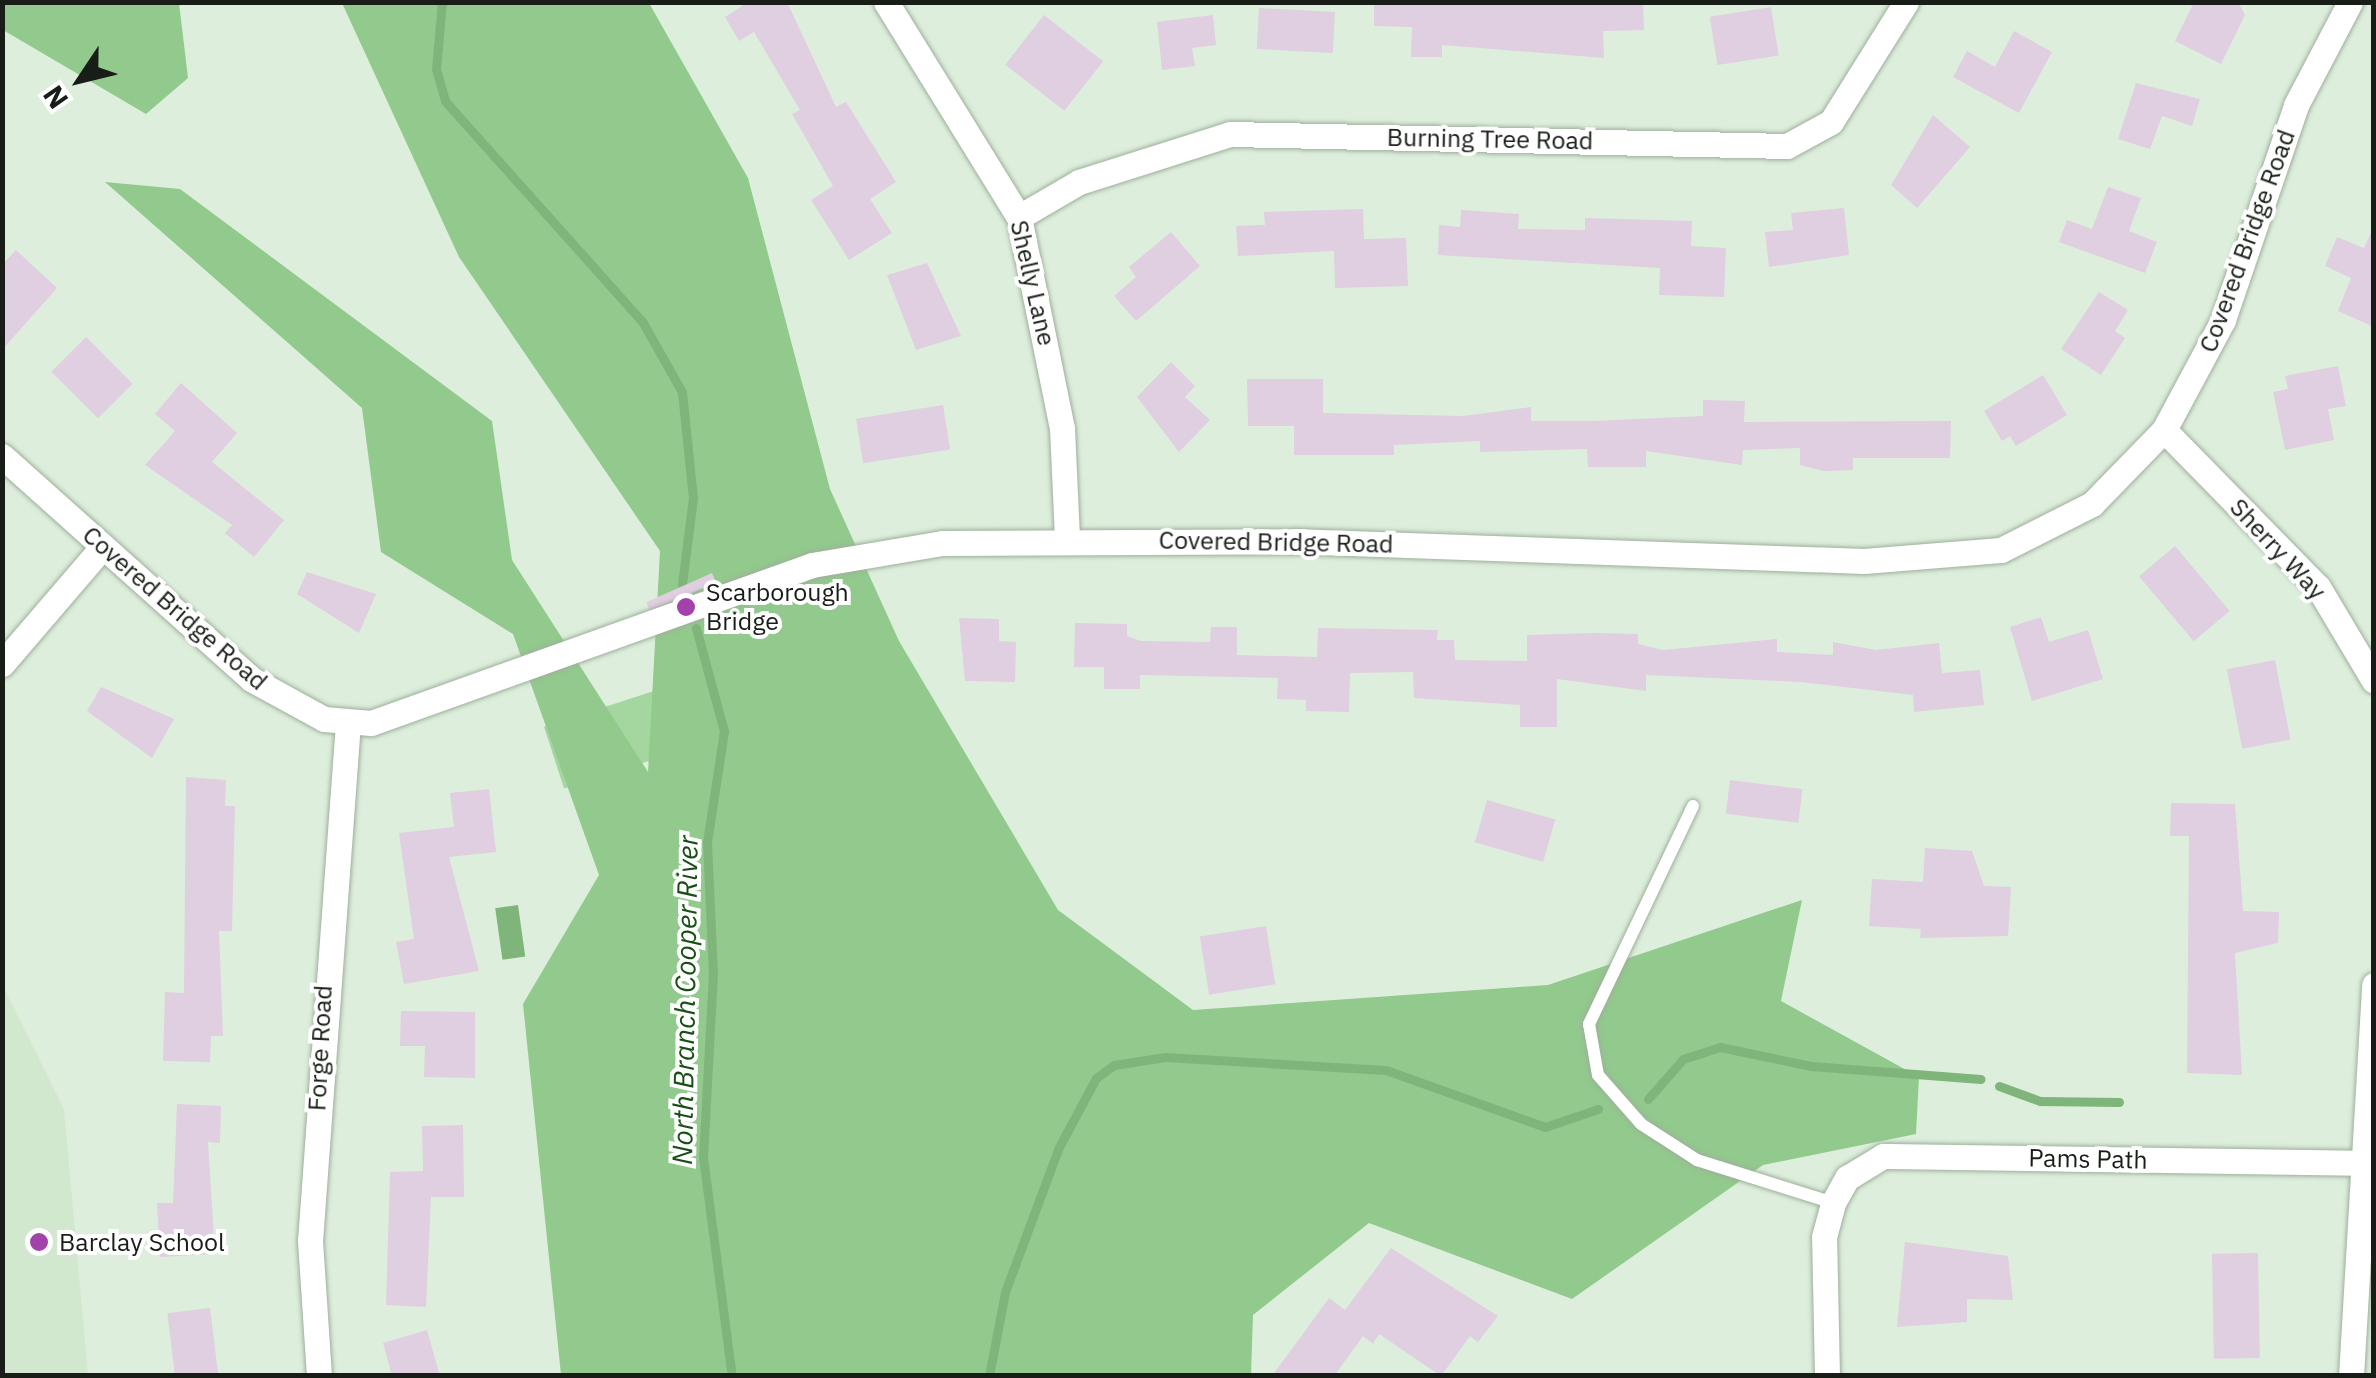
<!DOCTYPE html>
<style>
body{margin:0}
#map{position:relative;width:2376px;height:1378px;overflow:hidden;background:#ddefdc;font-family:"IBM Plex Sans",sans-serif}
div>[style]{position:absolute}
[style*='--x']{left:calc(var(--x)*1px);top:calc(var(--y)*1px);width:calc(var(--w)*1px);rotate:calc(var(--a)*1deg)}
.built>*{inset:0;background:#d1e8ce}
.green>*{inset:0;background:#a4d6a0;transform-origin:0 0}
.forest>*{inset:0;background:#92c98d}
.water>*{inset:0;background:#7fb57a;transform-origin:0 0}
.stream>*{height:9px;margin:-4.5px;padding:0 4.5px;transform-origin:4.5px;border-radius:4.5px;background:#7fb57a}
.building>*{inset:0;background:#e0cee1;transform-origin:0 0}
.roads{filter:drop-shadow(0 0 2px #9eaf9c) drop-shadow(0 0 2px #9eaf9c)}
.service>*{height:12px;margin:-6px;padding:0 6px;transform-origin:6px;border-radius:6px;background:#fff}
.minor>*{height:25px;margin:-12.5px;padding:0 12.5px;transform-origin:12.5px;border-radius:12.5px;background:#fff}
.dots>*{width:28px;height:28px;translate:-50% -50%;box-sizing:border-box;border:5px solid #fff;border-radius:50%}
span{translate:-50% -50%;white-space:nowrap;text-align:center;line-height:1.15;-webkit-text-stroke:8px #fff;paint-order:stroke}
.street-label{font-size:25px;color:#181e17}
.poi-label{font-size:25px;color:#181e17}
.left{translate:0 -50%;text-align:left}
.water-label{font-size:28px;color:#184f15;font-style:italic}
.frame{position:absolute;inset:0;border:5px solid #181e17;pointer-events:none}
.north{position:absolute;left:30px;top:30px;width:100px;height:100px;-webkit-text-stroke:8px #fff;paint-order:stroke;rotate:235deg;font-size:28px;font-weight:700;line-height:40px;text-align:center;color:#181e17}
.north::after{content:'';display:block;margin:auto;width:35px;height:45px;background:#181e17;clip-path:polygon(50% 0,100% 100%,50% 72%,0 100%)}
</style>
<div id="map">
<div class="built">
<i style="clip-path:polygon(3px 986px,64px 1109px,88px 1375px,3px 1375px)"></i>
</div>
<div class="green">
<i style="left:660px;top:689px;width:65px;height:122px;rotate:72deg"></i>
</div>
<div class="forest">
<i style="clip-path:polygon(3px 2px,179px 3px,188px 78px,146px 114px,3px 30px)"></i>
<i style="clip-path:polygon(342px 3px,649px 3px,748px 178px,830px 489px,899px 641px,1058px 910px,1193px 1010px,1548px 985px,1802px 900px,1781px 1001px,1919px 1077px,1916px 1134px,1763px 1165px,1572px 1299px,1369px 1223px,1253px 1315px,1251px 1375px,561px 1375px,523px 1004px,599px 875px,513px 634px,381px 552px,362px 408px,105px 182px,180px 189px,492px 421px,512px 560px,648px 772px,660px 551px,459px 257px)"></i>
</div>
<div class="water">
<i style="left:518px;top:905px;width:52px;height:23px;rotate:82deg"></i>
</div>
<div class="stream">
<i style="--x:442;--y:2;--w:67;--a:95.1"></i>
<i style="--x:436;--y:69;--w:33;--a:74"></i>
<i style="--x:445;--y:101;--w:295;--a:48.2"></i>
<i style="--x:642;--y:321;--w:81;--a:60.6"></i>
<i style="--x:682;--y:392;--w:107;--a:84.1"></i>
<i style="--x:693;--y:498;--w:87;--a:97.3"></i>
<i style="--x:696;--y:628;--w:107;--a:74.8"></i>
<i style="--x:724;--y:731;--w:112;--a:98.7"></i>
<i style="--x:707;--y:842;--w:131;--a:87.4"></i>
<i style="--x:713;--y:973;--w:184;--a:93.1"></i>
<i style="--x:703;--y:1157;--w:221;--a:82.5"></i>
<i style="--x:1999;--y:1086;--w:44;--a:20.1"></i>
<i style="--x:2040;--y:1101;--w:79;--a:0.7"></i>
<i style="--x:1648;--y:1099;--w:53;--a:-48.8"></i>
<i style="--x:1683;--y:1059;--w:39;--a:-18"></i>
<i style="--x:1720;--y:1047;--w:93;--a:11.8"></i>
<i style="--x:1811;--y:1066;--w:170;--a:4.4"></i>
<i style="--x:989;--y:1376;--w:86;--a:-79.2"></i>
<i style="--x:1005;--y:1292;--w:155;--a:-69.6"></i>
<i style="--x:1059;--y:1147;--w:78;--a:-61.8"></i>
<i style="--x:1096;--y:1078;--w:22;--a:-36"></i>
<i style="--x:1114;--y:1065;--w:52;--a:-8.9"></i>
<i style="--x:1165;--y:1057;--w:221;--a:3.4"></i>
<i style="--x:1386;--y:1070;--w:169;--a:19.7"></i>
<i style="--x:1545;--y:1127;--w:56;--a:-18.8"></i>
</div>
<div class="building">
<i style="clip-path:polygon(748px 2px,787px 2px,836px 107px,846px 102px,896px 182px,870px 199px,892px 233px,849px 260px,811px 200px,833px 186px,792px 114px,800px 110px,754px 32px,739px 41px,725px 17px)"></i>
<i style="clip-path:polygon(1374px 2px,1643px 2px,1644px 30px,1603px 31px,1604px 58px,1442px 45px,1442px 57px,1411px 57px,1412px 27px,1374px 26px)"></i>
<i style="clip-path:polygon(2194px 2px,2238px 2px,2245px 15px,2221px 64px,2175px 41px)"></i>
<i style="left:1771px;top:7px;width:49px;height:62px;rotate:81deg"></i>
<i style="left:1259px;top:8px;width:76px;height:41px;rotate:3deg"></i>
<i style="left:1044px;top:15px;width:75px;height:63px;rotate:38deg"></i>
<i style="clip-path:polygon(1213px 15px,1216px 45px,1192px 48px,1195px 66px,1162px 70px,1157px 22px)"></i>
<i style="clip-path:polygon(2014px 31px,2052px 52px,2019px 113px,1953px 77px,1967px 51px,1995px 67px)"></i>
<i style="clip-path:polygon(2136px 83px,2200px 99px,2192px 126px,2162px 116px,2150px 149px,2118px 139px)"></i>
<i style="clip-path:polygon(1933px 115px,1970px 147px,1917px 208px,1891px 185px)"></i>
<i style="clip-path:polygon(2108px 187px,2141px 198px,2129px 231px,2157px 242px,2145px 273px,2059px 242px,2067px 220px,2092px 229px)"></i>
<i style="clip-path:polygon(1844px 208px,1849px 255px,1769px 267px,1765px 232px,1793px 230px,1791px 213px)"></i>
<i style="clip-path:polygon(1363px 209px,1364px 239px,1406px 238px,1408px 286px,1335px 288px,1334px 251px,1238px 256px,1236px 226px,1265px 225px,1264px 212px)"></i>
<i style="clip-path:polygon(1461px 210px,1519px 214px,1518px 229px,1585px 230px,1585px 218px,1692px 221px,1691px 246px,1726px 248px,1724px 297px,1659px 295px,1660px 268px,1438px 255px,1439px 225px,1460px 227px)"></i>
<i style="clip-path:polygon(2374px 226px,2374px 327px,2338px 311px,2351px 278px,2325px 266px,2337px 237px,2364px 248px)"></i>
<i style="clip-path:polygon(1171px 232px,1200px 266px,1136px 321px,1114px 296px,1136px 277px,1129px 267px)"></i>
<i style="clip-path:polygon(16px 250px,57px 288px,2px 350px,2px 265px)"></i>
<i style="clip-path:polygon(927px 263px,961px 336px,916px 350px,887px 275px)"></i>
<i style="clip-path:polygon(2099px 292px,2128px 310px,2115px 331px,2125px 338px,2101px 375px,2061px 349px)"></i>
<i style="left:86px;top:337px;width:66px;height:49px;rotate:45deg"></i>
<i style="clip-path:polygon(1171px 362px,1195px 386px,1185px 397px,1210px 420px,1179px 452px,1137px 397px)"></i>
<i style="clip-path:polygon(2338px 366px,2346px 406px,2328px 409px,2334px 440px,2285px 450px,2273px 392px,2288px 389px,2285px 376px)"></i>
<i style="clip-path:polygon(2043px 375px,2067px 415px,2016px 446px,2010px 436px,2002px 441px,1984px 411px)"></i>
<i style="clip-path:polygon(1247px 379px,1323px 379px,1323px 413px,1463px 416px,1531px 407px,1531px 421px,1593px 421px,1703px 416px,1703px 400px,1745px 401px,1744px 422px,1951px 421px,1950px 458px,1853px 458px,1853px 470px,1824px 471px,1800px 465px,1800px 448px,1743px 450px,1742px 465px,1646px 451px,1646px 467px,1588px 467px,1587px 449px,1480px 452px,1480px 441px,1394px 445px,1394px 455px,1294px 455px,1294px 426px,1248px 426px)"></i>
<i style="clip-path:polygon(181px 383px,237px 433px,212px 462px,284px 520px,254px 557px,225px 533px,232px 525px,145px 465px,175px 431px,155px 414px)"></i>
<i style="left:943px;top:405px;width:45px;height:88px;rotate:81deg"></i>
<i style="left:2175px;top:546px;width:85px;height:47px;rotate:50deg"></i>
<i style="clip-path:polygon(307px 572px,376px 594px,359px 633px,297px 594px)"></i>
<i style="left:712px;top:573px;width:10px;height:72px;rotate:66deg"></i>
<i style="clip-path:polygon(2041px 617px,2049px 642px,2088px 630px,2103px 679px,2032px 701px,2010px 627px)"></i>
<i style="clip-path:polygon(959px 618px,999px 619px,999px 641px,1016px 642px,1015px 682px,965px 681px)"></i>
<i style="clip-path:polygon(1075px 623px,1127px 624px,1127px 636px,1141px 641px,1210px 642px,1211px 627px,1237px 627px,1237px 655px,1317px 657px,1318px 628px,1438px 630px,1437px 640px,1454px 640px,1455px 660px,1527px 661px,1527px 635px,1594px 633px,1638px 634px,1638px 644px,1663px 650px,1777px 639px,1777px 652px,1833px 655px,1833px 642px,1876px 650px,1939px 643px,1942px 673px,1980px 670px,1984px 705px,1914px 712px,1913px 695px,1801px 682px,1646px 675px,1646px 691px,1557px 679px,1557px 727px,1520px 727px,1520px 705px,1414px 698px,1413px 672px,1350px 673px,1349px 712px,1306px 711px,1306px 700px,1277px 699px,1278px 678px,1140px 675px,1140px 689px,1104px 689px,1104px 667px,1074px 667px)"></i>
<i style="left:2275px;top:660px;width:81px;height:49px;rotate:79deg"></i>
<i style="clip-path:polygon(101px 687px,174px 719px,152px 758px,87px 711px)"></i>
<i style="clip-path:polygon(186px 777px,226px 780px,225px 806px,235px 806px,232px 931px,219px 931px,223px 1036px,211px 1036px,210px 1062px,163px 1061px,165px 992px,184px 993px)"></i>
<i style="left:1730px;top:780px;width:73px;height:34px;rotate:7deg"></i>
<i style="clip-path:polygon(489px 789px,496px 852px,449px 857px,479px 971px,404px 984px,396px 942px,414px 939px,399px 833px,454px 827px,450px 793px)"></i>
<i style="left:1487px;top:800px;width:71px;height:44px;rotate:16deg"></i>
<i style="clip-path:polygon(2171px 803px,2235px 804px,2243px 911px,2279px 912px,2278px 943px,2235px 953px,2242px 1075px,2187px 1073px,2189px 836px,2170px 836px)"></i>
<i style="clip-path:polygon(1925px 848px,1972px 851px,1984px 886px,2011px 887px,2008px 936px,1920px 938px,1921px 929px,1869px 926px,1872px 879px,1923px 882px)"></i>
<i style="left:1266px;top:926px;width:59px;height:67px;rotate:81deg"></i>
<i style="clip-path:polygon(401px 1011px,475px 1012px,475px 1078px,424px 1077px,425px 1046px,400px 1046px)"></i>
<i style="clip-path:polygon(177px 1104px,221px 1106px,220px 1143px,208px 1142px,215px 1254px,160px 1257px,157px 1203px,173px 1203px)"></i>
<i style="clip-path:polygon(463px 1125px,464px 1197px,431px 1197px,426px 1307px,386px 1305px,390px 1172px,423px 1171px,422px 1126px)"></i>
<i style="clip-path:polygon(1905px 1242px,2008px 1256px,2013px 1300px,1967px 1299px,1967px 1322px,1897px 1327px)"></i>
<i style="clip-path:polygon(1391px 1248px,1498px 1316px,1478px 1342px,1470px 1336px,1441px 1376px,1379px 1334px,1373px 1344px,1363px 1336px,1334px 1376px,1272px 1376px,1329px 1298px,1345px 1310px)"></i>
<i style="left:2258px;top:1253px;width:105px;height:46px;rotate:89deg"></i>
<i style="left:210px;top:1308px;width:68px;height:43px;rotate:83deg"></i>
<i style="clip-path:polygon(427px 1330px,440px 1376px,392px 1376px,383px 1343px)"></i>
</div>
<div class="roads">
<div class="service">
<i style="--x:1693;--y:806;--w:242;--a:115.5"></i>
<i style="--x:1589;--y:1024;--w:52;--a:80"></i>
<i style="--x:1598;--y:1075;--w:65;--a:48.7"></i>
<i style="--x:1641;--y:1124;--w:67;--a:32.7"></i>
<i style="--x:1697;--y:1160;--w:143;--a:17.5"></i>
</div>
<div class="minor">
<i style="--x:886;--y:2;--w:253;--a:58.3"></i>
<i style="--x:1019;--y:217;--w:215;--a:78.5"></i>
<i style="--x:1062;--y:428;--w:112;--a:87.4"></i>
<i style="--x:1019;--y:217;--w:69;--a:-30.3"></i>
<i style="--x:1079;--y:182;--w:158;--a:-17.6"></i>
<i style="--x:1230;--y:134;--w:557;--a:1.23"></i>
<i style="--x:1787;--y:146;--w:50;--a:-28.6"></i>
<i style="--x:1831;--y:122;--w:142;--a:-58"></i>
<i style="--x:2164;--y:430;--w:220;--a:45.6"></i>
<i style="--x:2318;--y:587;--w:109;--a:59.2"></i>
<i style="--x:2;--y:456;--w:334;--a:41.8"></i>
<i style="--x:251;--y:679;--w:83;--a:28.7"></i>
<i style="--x:324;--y:719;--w:47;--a:4.9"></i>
<i style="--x:371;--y:723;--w:468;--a:-19.7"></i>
<i style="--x:812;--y:565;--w:132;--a:-9.6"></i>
<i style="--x:942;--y:543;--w:353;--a:-0.3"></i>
<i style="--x:1295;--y:541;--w:569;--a:2.01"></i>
<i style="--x:1864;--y:561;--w:137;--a:-4.6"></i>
<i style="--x:2001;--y:550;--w:102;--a:-26.8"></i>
<i style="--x:2092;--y:504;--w:103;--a:-45.8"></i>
<i style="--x:2164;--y:430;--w:125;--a:-61.8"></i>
<i style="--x:2223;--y:320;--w:227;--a:-71.2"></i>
<i style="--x:2296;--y:105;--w:116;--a:-62.3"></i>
<i style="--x:2;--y:664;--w:155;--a:-49.4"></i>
<i style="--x:319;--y:1376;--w:135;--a:-93.8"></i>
<i style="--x:310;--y:1241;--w:520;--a:-85.81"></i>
<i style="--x:1827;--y:1376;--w:139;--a:-91.2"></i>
<i style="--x:1824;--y:1237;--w:35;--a:-75"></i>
<i style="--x:1833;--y:1203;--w:29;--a:-61"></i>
<i style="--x:1847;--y:1178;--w:42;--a:-31.4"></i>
<i style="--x:1883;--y:1156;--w:480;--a:0.8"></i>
<i style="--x:2351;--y:1376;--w:392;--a:-86.6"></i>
</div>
</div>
<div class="dots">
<i style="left:686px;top:607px;background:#a242aa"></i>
<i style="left:39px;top:1242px;background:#a242aa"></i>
</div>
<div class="street-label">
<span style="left:1490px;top:139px;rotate:1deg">Burning Tree Road</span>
<span style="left:2247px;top:241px;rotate:-70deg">Covered Bridge Road</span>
<span style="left:1033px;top:283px;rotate:77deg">Shelly Lane</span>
<span style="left:1276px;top:542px;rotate:1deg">Covered Bridge Road</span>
<span style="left:2278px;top:549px;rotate:47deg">Sherry Way</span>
<span style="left:175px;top:608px;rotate:41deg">Covered Bridge Road</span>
<span style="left:320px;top:1048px;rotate:-87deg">Forge Road</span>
<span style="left:2088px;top:1159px;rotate:1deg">Pams Path</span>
</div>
<div class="poi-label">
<span class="left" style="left:706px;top:607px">Scarborough<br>Bridge</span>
<span class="left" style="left:59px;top:1242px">Barclay School</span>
</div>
<div class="water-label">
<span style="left:685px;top:1000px;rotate:-89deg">North Branch Cooper River</span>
</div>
<div class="frame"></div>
<div class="north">N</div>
</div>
